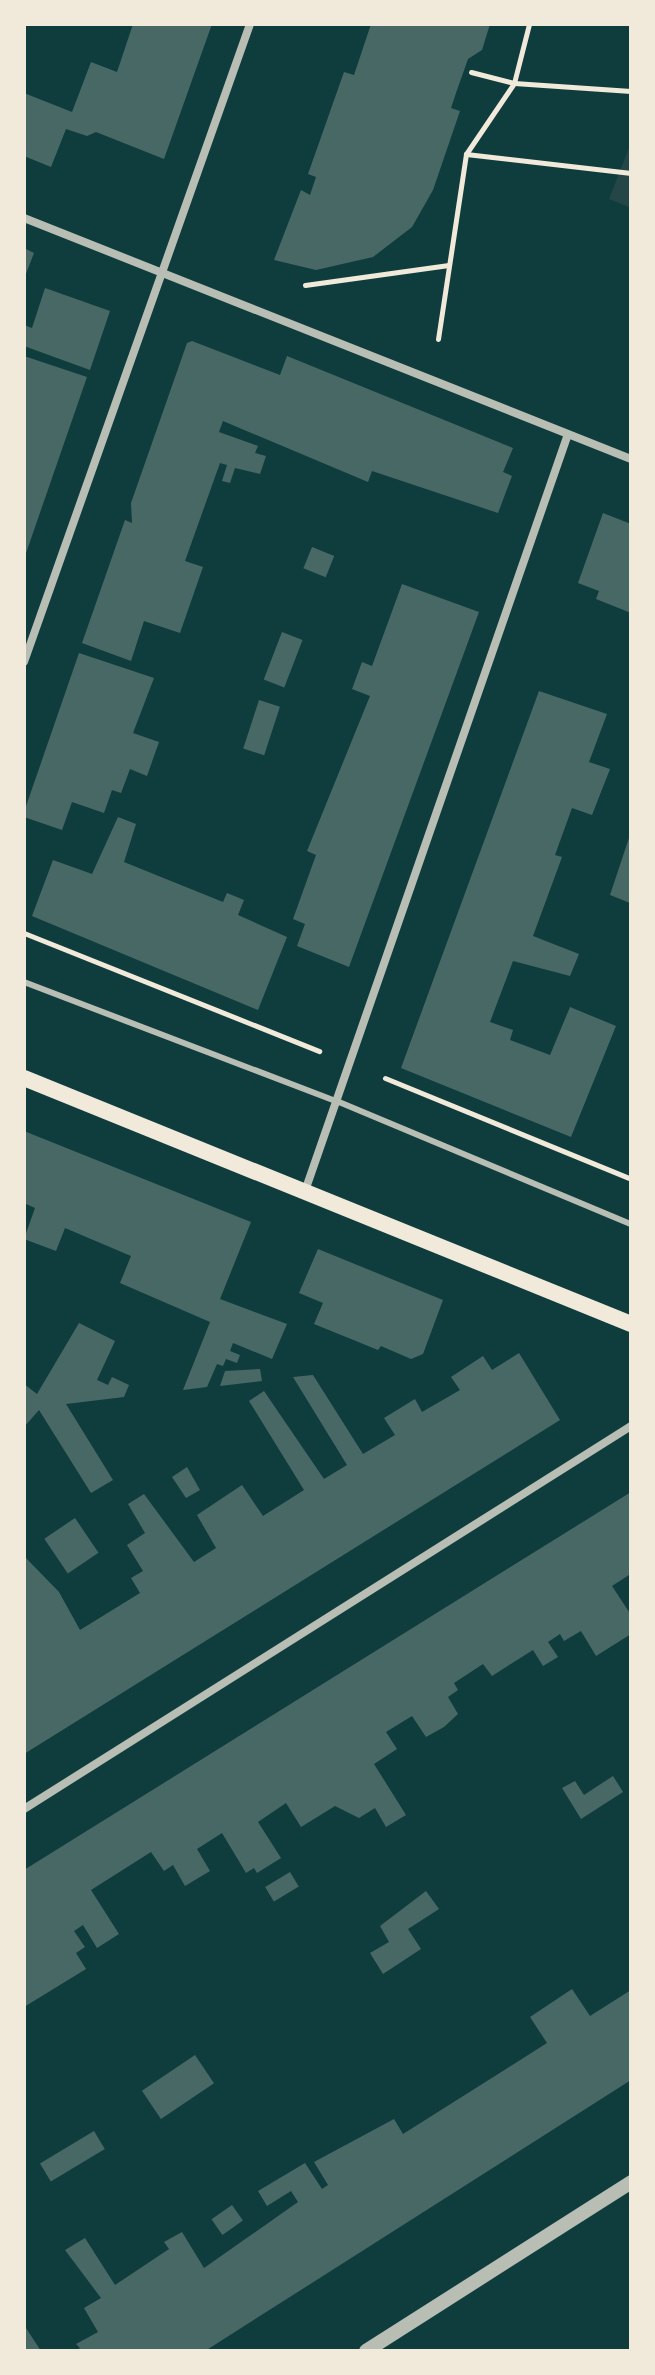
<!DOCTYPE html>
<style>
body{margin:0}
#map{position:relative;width:655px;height:2375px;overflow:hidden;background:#0f3d3e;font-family:"Asap Condensed",sans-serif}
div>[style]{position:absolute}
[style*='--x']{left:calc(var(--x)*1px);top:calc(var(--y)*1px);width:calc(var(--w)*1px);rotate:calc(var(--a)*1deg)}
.green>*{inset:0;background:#244646}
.building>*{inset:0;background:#486865;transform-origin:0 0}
.path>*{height:5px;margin:-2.5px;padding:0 2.5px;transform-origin:2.5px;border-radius:2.5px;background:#f1e9da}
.service>*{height:6px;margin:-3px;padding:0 3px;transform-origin:3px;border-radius:3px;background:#b8beb3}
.minor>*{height:8px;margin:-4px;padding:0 4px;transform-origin:4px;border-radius:4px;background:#b8beb3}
.tertiary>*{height:14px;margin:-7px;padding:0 7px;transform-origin:7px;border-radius:7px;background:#b8beb3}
.secondary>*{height:16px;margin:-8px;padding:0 8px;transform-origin:8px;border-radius:8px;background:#f1e9da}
span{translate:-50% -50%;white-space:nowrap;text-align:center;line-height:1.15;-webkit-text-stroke:6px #f1e9da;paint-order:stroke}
.frame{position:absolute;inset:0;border:26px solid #f1e9da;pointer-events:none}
</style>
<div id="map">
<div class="green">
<i style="clip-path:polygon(631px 143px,631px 208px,609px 199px)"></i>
</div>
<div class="building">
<i style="clip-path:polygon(133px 24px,212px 24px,164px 159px,96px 132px,87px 136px,66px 129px,51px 167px,24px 156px,24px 93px,72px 112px,91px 62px,117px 72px)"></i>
<i style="clip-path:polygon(371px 24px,490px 24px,482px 50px,468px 59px,456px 93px,451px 108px,460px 111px,433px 190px,412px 227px,373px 257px,316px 270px,274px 260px,301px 190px,310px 195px,316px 177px,308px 174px,344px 72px,354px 75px)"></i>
<i style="clip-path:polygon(24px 248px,34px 253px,24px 279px)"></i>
<i style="clip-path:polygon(45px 288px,110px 311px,90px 370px,24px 346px,24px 325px,32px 328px)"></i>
<i style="clip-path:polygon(192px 341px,280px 375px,287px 356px,513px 448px,503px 472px,512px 476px,498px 513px,372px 471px,368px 482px,223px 421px,219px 432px,258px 446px,255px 453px,266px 456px,260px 474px,235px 468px,230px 483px,222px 481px,227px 465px,220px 463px,185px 561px,203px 567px,180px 633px,144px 621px,131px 661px,82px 643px,125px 520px,132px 523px,131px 503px,187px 343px)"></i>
<i style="clip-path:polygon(24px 356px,87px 377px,25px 556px,24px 556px)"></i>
<i style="clip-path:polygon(603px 513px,631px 524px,631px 613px,596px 599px,599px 591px,578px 583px)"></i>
<i style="left:312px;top:547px;width:24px;height:23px;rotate:22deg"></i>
<i style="clip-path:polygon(402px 584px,479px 612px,349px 967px,297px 946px,305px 924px,293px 919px,316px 855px,307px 851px,370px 696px,352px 689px,362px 662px,372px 666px)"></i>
<i style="left:282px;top:632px;width:22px;height:51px;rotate:21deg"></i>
<i style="clip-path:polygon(79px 653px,154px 678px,133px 733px,159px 742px,147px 776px,130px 769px,121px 793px,112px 790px,104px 813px,72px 802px,62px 830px,24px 817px,24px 812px)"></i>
<i style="clip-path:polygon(539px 691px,607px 714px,589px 762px,610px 769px,592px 815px,572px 808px,555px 855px,562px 857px,533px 936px,579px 954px,570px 976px,513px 961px,490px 1022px,513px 1030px,510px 1040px,550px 1055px,570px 1007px,616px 1026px,571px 1137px,401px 1068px)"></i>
<i style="left:259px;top:700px;width:22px;height:51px;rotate:18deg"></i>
<i style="clip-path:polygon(118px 817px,136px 824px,124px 862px,223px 902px,227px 893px,244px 900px,238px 915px,287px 937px,258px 1010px,32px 916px,53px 860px,92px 874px)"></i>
<i style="clip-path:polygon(631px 832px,631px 901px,630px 903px,610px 895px)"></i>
<i style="clip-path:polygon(24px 1131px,251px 1222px,220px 1299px,287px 1324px,272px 1359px,233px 1343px,230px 1351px,240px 1355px,237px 1363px,226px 1359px,223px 1366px,217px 1364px,207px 1387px,183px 1390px,210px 1322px,120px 1283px,131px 1256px,65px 1228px,56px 1251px,24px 1239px,35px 1208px,24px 1203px)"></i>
<i style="clip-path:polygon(318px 1249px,443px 1300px,423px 1354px,411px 1359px,381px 1346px,378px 1350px,314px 1324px,323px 1303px,299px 1293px)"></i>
<i style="clip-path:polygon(79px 1323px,115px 1341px,97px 1380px,108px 1385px,112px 1377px,129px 1385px,124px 1397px,66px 1404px,113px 1480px,91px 1493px,39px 1410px,24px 1427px,24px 1384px,37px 1394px)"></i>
<i style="clip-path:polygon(519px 1353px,560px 1420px,24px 1754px,24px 1556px,59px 1592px,80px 1630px,140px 1593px,131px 1578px,143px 1571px,127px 1545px,145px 1533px,128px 1504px,144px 1494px,194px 1562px,216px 1548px,197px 1515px,242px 1485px,263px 1516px,304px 1490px,249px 1401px,264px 1391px,324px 1479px,347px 1465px,293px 1377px,313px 1375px,363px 1454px,395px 1435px,384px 1418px,415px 1399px,422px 1412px,460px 1390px,451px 1377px,483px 1356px,492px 1370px)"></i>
<i style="clip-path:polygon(260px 1369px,262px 1381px,220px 1386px,225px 1371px)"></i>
<i style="clip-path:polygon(187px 1467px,200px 1490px,186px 1498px,172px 1477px)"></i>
<i style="clip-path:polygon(631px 1492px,631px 1579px,629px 1575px,612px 1586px,631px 1615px,631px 1634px,596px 1656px,581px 1631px,564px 1641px,560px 1634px,548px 1642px,558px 1657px,543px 1666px,533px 1650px,492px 1676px,483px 1664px,454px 1683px,458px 1690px,448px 1697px,458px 1714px,444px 1727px,426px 1737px,412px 1716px,386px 1732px,397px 1749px,374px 1764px,406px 1815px,386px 1827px,375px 1808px,359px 1818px,335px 1806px,301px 1827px,286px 1803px,258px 1822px,281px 1858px,257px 1873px,254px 1868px,246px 1873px,222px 1833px,197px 1849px,210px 1871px,185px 1886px,173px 1865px,164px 1871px,151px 1852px,91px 1890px,119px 1934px,97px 1948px,83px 1925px,74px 1931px,85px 1947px,76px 1953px,86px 1969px,24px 2007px,24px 1870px)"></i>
<i style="left:75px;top:1518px;width:42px;height:37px;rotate:56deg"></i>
<i style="clip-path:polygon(613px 1776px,623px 1792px,581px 1819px,562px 1788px,575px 1781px,584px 1795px)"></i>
<i style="left:290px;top:1872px;width:17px;height:29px;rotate:59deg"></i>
<i style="clip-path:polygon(426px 1891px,439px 1909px,408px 1929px,421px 1949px,383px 1974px,370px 1953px,389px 1942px,380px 1926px)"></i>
<i style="clip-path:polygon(572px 1989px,590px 2016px,631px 1990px,631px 2080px,205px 2351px,75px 2351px,80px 2348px,76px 2344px,98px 2332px,84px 2308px,101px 2298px,65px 2250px,85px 2238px,115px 2285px,169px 2249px,164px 2242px,182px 2232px,204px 2268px,298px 2202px,291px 2191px,267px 2206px,258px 2191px,305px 2163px,322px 2189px,328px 2185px,314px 2162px,394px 2119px,403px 2134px,547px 2043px,530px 2017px)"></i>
<i style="left:195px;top:2055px;width:34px;height:64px;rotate:56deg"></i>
<i style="left:94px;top:2131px;width:21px;height:63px;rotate:59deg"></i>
<i style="left:232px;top:2205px;width:19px;height:25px;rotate:55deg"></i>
<i style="clip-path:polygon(24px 2325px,41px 2351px,24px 2351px)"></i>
</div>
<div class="path">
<i style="--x:471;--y:72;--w:44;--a:14.3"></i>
<i style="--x:514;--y:83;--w:117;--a:3.9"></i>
<i style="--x:466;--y:154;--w:166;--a:6.6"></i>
<i style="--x:305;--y:285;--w:145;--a:-7.9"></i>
<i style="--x:438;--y:339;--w:187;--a:-81.4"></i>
<i style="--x:466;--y:154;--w:86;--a:-55.9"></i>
<i style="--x:514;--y:83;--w:61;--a:-75.7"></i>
<i style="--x:24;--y:933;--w:318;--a:21.8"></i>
<i style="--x:385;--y:1078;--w:266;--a:22.3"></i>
</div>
<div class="service">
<i style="--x:24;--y:982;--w:337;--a:20.9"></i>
<i style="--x:339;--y:1102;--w:316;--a:22.7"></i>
</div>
<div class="minor">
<i style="--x:24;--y:218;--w:653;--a:21.65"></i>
<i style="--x:24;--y:662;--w:677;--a:-70.49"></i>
<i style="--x:305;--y:1191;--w:801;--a:-70.84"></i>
<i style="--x:24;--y:1809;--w:718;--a:-32.25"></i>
</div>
<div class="tertiary">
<i style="--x:366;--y:2351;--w:314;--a:-32.5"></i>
</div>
<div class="secondary">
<i style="--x:24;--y:1078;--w:655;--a:22.06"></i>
</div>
<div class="frame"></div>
</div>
